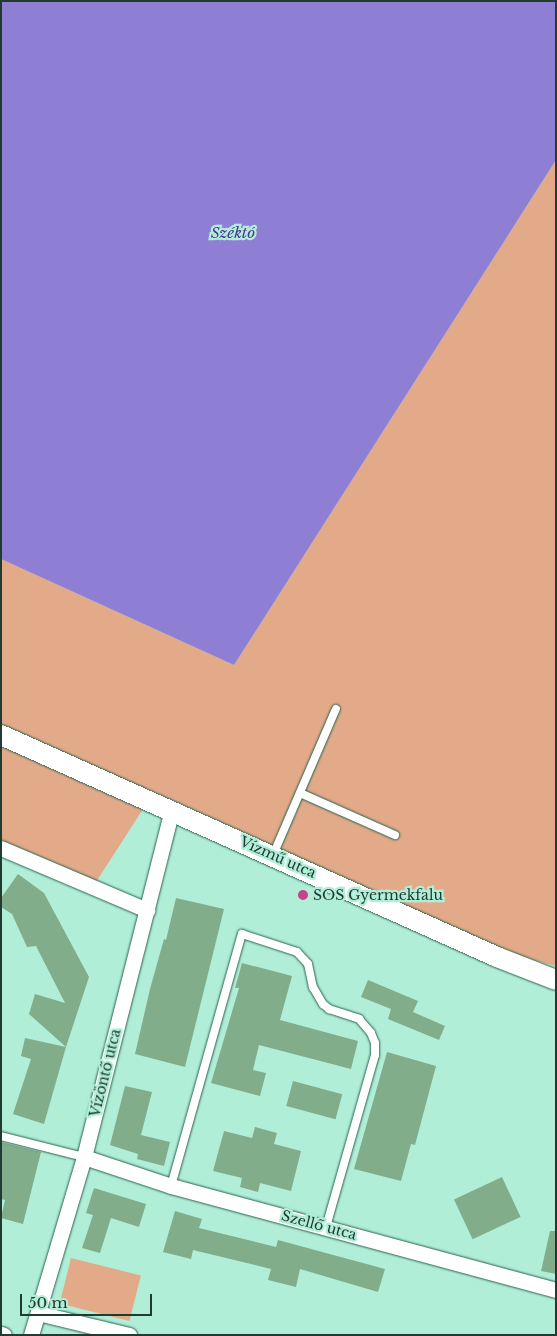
<!DOCTYPE html>
<meta charset="utf-8">
<style>
body{margin:0}
#map{position:relative;width:557px;height:1336px;overflow:hidden;background:#b1eed8;font-family:"Libre Baskerville",serif}
div>[style]{position:absolute}
[style*='--x']{left:calc(var(--x)*1px);top:calc(var(--y)*1px);width:calc(var(--w)*1px);rotate:calc(var(--a)*1deg)}
.green>*{inset:0;background:#e3aa89;transform-origin:0 0}
.water>*{inset:0;background:#8e7fd5}
.building>*{inset:0;background:#81ad8a;transform-origin:0 0}
.roads{filter:drop-shadow(0 0 1px #286351) drop-shadow(0 0 1px #286351)}
.lane>*{height:8px;margin:-4px;padding:0 4px;transform-origin:4px;border-radius:4px;background:#fff}
.street>*{height:15px;margin:-7.5px;padding:0 7.5px;transform-origin:7.5px;border-radius:7.5px;background:#fff}
.secondary>*{height:20px;margin:-10px;padding:0 10px;transform-origin:10px;border-radius:10px;background:#fff}
.dots>*{width:14px;height:14px;translate:-50% -50%;box-sizing:border-box;border:2px solid #b1eed8;border-radius:50%}
span{translate:-50% -50%;white-space:nowrap;text-align:center;line-height:1.15;-webkit-text-stroke:4.5px #b1eed8;paint-order:stroke}
.street-label{font-size:14px;color:#213a32}
.poi-label{font-size:14px;color:#213a32}
.left{translate:0 -50%;text-align:left}
.water-label{font-size:15px;color:#4e3196;font-style:italic}
.frame{position:absolute;inset:0;border:2px solid #213a32;pointer-events:none}
.scale{position:absolute;left:20px;top:1294px;width:132px;height:22px;box-sizing:border-box;border:2px solid #213a32;border-top:0;padding-left:6px;font-size:15px;line-height:18px;white-space:nowrap;color:#213a32;-webkit-text-stroke:4px #b1eed8;paint-order:stroke}
</style>
<div id="map">
<div class="green">
<i style="clip-path:polygon(556px 160px,556px 966px,512px 954px,154px 792px,89px 893px,1px 852px,1px 559px,234px 665px)"></i>
<i style="left:71px;top:1258px;width:72px;height:47px;rotate:14deg"></i>
</div>
<div class="water">
<i style="clip-path:polygon(1px 1px,556px 1px,556px 160px,234px 665px,1px 559px)"></i>
</div>
<div class="building">
<i style="clip-path:polygon(18px 874px,44px 893px,89px 977px,66px 1047px,29px 1014px,35px 994px,65px 1003px,36px 946px,27px 947px,12px 914px,1px 907px,1px 898px)"></i>
<i style="clip-path:polygon(176px 898px,224px 909px,185px 1067px,135px 1054px,150px 989px,164px 939px,166px 940px)"></i>
<i style="clip-path:polygon(242px 963px,292px 976px,280px 1020px,358px 1041px,351px 1069px,259px 1045px,253px 1070px,266px 1073px,260px 1096px,211px 1083px,239px 988px,235px 988px)"></i>
<i style="clip-path:polygon(368px 980px,418px 1001px,413px 1012px,445px 1026px,439px 1040px,388px 1019px,391px 1009px,361px 997px)"></i>
<i style="clip-path:polygon(25px 1038px,66px 1047px,44px 1124px,13px 1114px,31px 1059px,21px 1056px)"></i>
<i style="clip-path:polygon(387px 1052px,436px 1066px,415px 1145px,411px 1144px,401px 1181px,354px 1169px)"></i>
<i style="left:293px;top:1081px;width:51px;height:26px;rotate:15deg"></i>
<i style="clip-path:polygon(125px 1086px,152px 1092px,141px 1135px,170px 1142px,164px 1166px,137px 1159px,138px 1154px,110px 1145px)"></i>
<i style="clip-path:polygon(255px 1127px,277px 1133px,274px 1144px,301px 1151px,291px 1191px,260px 1183px,258px 1192px,240px 1187px,242px 1178px,213px 1171px,224px 1131px,252px 1138px)"></i>
<i style="clip-path:polygon(1px 1142px,41px 1152px,23px 1224px,1px 1218px,5px 1200px,1px 1199px)"></i>
<i style="left:502px;top:1177px;width:44px;height:53px;rotate:65deg"></i>
<i style="clip-path:polygon(94px 1188px,146px 1204px,139px 1227px,111px 1218px,100px 1253px,82px 1248px,93px 1215px,86px 1213px)"></i>
<i style="clip-path:polygon(175px 1211px,202px 1219px,199px 1228px,276px 1247px,278px 1240px,385px 1269px,378px 1292px,300px 1269px,296px 1287px,268px 1280px,271px 1269px,193px 1250px,191px 1259px,163px 1252px)"></i>
<i style="clip-path:polygon(550px 1231px,556px 1231px,556px 1274px,541px 1271px)"></i>
</div>
<div class="roads">
<div class="lane">
<i style="--x:300;--y:793;--w:104;--a:23.9"></i>
<i style="--x:273;--y:855;--w:159;--a:-66.7"></i>
<i style="--x:1;--y:1136;--w:86;--a:14.2"></i>
<i style="--x:171;--y:1186;--w:262;--a:-74.3"></i>
<i style="--x:242;--y:934;--w:58;--a:18.1"></i>
<i style="--x:297;--y:952;--w:16;--a:47"></i>
<i style="--x:308;--y:964;--w:24;--a:78"></i>
<i style="--x:313;--y:987;--w:20;--a:60"></i>
<i style="--x:323;--y:1004;--w:8;--a:40"></i>
<i style="--x:329;--y:1009;--w:32;--a:18"></i>
<i style="--x:359;--y:1019;--w:18;--a:49"></i>
<i style="--x:371;--y:1033;--w:11;--a:68"></i>
<i style="--x:375;--y:1043;--w:12;--a:90"></i>
<i style="--x:375;--y:1055;--w:179;--a:105.9"></i>
</div>
<div class="street">
<i style="--x:1;--y:848;--w:159;--a:23"></i>
<i style="--x:84;--y:1157;--w:92;--a:18.4"></i>
<i style="--x:171;--y:1186;--w:399;--a:15.1"></i>
<i style="--x:38;--y:1313;--w:94;--a:13.6"></i>
<i style="--x:1;--y:1334;--w:3;--a:18"></i>
<i style="--x:31;--y:1335;--w:186;--a:-73.4"></i>
<i style="--x:84;--y:1157;--w:358;--a:-75.8"></i>
</div>
<div class="secondary">
<i style="--x:1;--y:735;--w:543;--a:24.11"></i>
<i style="--x:497;--y:957;--w:63;--a:21.3"></i>
</div>
</div>
<div class="dots">
<i style="left:303px;top:895px;background:#c6438a"></i>
</div>
<div class="street-label">
<span style="left:278px;top:857px;rotate:24deg">Vízmű utca</span>
<span style="left:105px;top:1073px;rotate:-76deg">Vízöntő utca</span>
<span style="left:319px;top:1225px;rotate:15deg">Szellő utca</span>
</div>
<div class="poi-label">
<span class="left" style="left:313px;top:895px">SOS Gyermekfalu</span>
</div>
<div class="water-label">
<span style="left:233px;top:233px">Széktó</span>
</div>
<div class="frame"></div>
<div class="scale">50 m</div>
</div>
